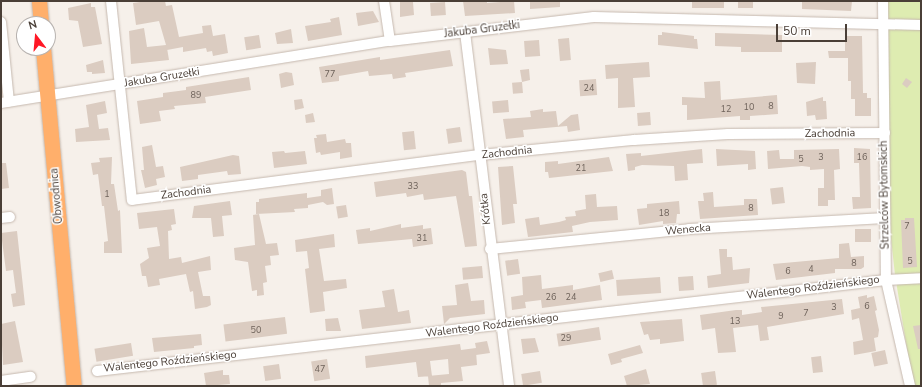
<!DOCTYPE html>
<meta charset="utf-8">
<style>
body{margin:0}
#map{position:relative;width:922px;height:387px;overflow:hidden;background:#f6f0ea;font-family:"Nunito Sans",sans-serif}
div>[style]{position:absolute}
[style*='--x']{left:calc(var(--x)*1px);top:calc(var(--y)*1px);width:calc(var(--w)*1px);rotate:calc(var(--a)*1deg)}
.green>*{inset:0;background:#deecb1}
.building>*{inset:0;background:#dbccc1;transform-origin:0 0}
.roads{filter:drop-shadow(0 0 1px #c5b8ae) drop-shadow(0 0 1px #c5b8ae)}
.minor>*{height:10px;margin:-5px;padding:0 5px;transform-origin:5px;border-radius:5px;background:#fff}
.highway>*{height:15px;margin:-7.5px;padding:0 7.5px;transform-origin:7.5px;border-radius:7.5px;background:#ffaf6b}
span{translate:-50% -50%;white-space:nowrap;text-align:center;line-height:1.15;-webkit-text-stroke:3px #fff;paint-order:stroke}
.number-label{font-size:9px;color:#6e625a}
.number-label span{-webkit-text-stroke-width:0}
.street-label{font-size:11px;color:#4a3f37}
.frame{position:absolute;inset:0;border:2px solid #4a3f37;pointer-events:none}
.north{position:absolute;left:16px;top:16px;width:40px;height:40px;box-sizing:border-box;background:#fff;border:1px solid #b7b2af;border-radius:50%;rotate:344deg;font-size:11px;font-weight:700;line-height:16px;text-align:center;color:#4a3f37}
.north::after{content:'';display:block;margin:auto;width:14px;height:18px;background:#ff1725;clip-path:polygon(50% 0,100% 100%,50% 72%,0 100%)}
.scale{position:absolute;left:776px;top:24px;width:71px;height:18px;box-sizing:border-box;border:2px solid #4a3f37;border-top:0;padding-left:5px;font-size:12px;line-height:14px;white-space:nowrap;color:#4a3f37;-webkit-text-stroke:3px #fff;paint-order:stroke}
</style>
<div id="map">
<div class="green">
<i style="clip-path:polygon(885px 1px,921px 1px,921px 386px,915px 386px,910px 368px,895px 275px,886px 192px)"></i>
</div>
<div class="building">
<i style="clip-path:polygon(147px 1px,165px 1px,166px 6px,172px 5px,179px 37px,203px 33px,202px 26px,211px 25px,213px 36px,225px 34px,228px 53px,213px 56px,212px 51px,207px 52px,206px 48px,183px 52px,183px 47px,167px 50px,167px 48px,169px 60px,131px 64px,129px 31px,144px 28px,147px 47px,166px 45px,159px 21px,136px 25px,133px 3px)"></i>
<i style="clip-path:polygon(400px 1px,413px 2px,414px 15px,400px 17px)"></i>
<i style="clip-path:polygon(463px 1px,487px 1px,487px 3px,514px 1px,515px 13px,465px 16px)"></i>
<i style="clip-path:polygon(530px 1px,560px 1px,560px 7px,530px 9px)"></i>
<i style="left:692px;top:1px;width:32px;height:7px"></i>
<i style="left:738px;top:1px;width:15px;height:7px"></i>
<i style="clip-path:polygon(802px 1px,852px 1px,851px 11px,802px 9px)"></i>
<i style="left:445px;top:2px;width:13px;height:15px;rotate:86deg"></i>
<i style="clip-path:polygon(91px 3px,91px 7px,95px 7px,102px 44px,83px 47px,78px 21px,69px 20px,68px 8px)"></i>
<i style="clip-path:polygon(373px 11px,379px 22px,358px 26px,356px 13px)"></i>
<i style="clip-path:polygon(339px 17px,342px 35px,308px 41px,305px 26px,331px 22px,330px 19px)"></i>
<i style="clip-path:polygon(291px 29px,293px 43px,277px 44px,275px 33px)"></i>
<i style="clip-path:polygon(662px 32px,694px 36px,694px 39px,697px 39px,698px 49px,658px 45px,658px 35px,662px 35px)"></i>
<i style="clip-path:polygon(715px 33px,782px 35px,782px 52px,741px 52px,741px 47px,715px 46px)"></i>
<i style="left:259px;top:35px;width:13px;height:15px;rotate:81deg"></i>
<i style="clip-path:polygon(845px 36px,862px 36px,863px 93px,867px 93px,867px 98px,871px 98px,871px 116px,855px 116px,855px 99px,851px 99px,851px 81px,848px 81px,848px 58px,829px 58px,828px 51px,845px 51px)"></i>
<i style="left:569px;top:38px;width:22px;height:11px;rotate:85deg"></i>
<i style="left:539px;top:40px;width:16px;height:15px;rotate:86deg"></i>
<i style="clip-path:polygon(488px 48px,506px 50px,508px 64px,490px 65px)"></i>
<i style="clip-path:polygon(450px 50px,453px 66px,405px 73px,406px 77px,393px 79px,392px 74px,369px 76px,368px 71px,339px 76px,339px 81px,322px 83px,319px 67px,380px 57px,380px 60px)"></i>
<i style="clip-path:polygon(103px 60px,105px 73px,92px 74px,92px 72px,87px 72px,86px 65px)"></i>
<i style="clip-path:polygon(649px 62px,650px 77px,633px 78px,635px 107px,618px 108px,618px 78px,606px 79px,605px 65px)"></i>
<i style="clip-path:polygon(816px 62px,815px 84px,797px 83px,796px 63px)"></i>
<i style="clip-path:polygon(529px 69px,530px 80px,522px 82px,520px 70px)"></i>
<i style="clip-path:polygon(286px 72px,292px 73px,294px 85px,281px 88px,279px 74px)"></i>
<i style="clip-path:polygon(249px 77px,251px 90px,205px 97px,206px 103px,174px 106px,175px 109px,159px 111px,161px 121px,140px 124px,137px 101px,163px 97px,163px 93px,186px 90px,186px 87px)"></i>
<i style="clip-path:polygon(906px 78px,912px 82px,907px 88px,902px 84px)"></i>
<i style="left:596px;top:79px;width:16px;height:17px;rotate:86deg"></i>
<i style="clip-path:polygon(720px 81px,721px 100px,777px 95px,778px 114px,750px 116px,750px 120px,740px 120px,740px 116px,687px 120px,687px 105px,682px 105px,682px 97px,705px 98px,704px 82px)"></i>
<i style="left:522px;top:82px;width:11px;height:10px;rotate:85deg"></i>
<i style="clip-path:polygon(823px 97px,823px 101px,826px 101px,827px 119px,816px 120px,815px 115px,807px 116px,806px 102px)"></i>
<i style="clip-path:polygon(302px 99px,304px 108px,295px 110px,294px 100px)"></i>
<i style="left:508px;top:100px;width:12px;height:16px;rotate:85deg"></i>
<i style="clip-path:polygon(105px 101px,107px 113px,97px 115px,99px 129px,108px 128px,110px 140px,76px 142px,75px 129px,89px 127px,86px 105px)"></i>
<i style="clip-path:polygon(543px 109px,543px 112px,556px 111px,558px 126px,571px 115px,578px 114px,580px 130px,568px 132px,567px 126px,523px 130px,524px 137px,506px 139px,503px 119px,531px 117px,530px 111px)"></i>
<i style="left:650px;top:112px;width:13px;height:13px;rotate:86deg"></i>
<i style="clip-path:polygon(313px 113px,315px 122px,306px 123px,305px 115px)"></i>
<i style="left:460px;top:127px;width:15px;height:14px;rotate:82deg"></i>
<i style="left:414px;top:131px;width:18px;height:12px;rotate:84deg"></i>
<i style="clip-path:polygon(326px 134px,327px 142px,345px 139px,346px 143px,351px 143px,352px 157px,340px 159px,340px 152px,321px 155px,320px 152px,316px 153px,314px 138px,317px 138px,316px 135px)"></i>
<i style="clip-path:polygon(152px 145px,156px 167px,163px 166px,165px 177px,156px 179px,157px 185px,145px 188px,141px 170px,144px 170px,142px 147px)"></i>
<i style="clip-path:polygon(854px 148px,870px 149px,871px 208px,853px 209px,852px 197px,860px 197px,859px 163px,854px 163px)"></i>
<i style="clip-path:polygon(702px 149px,703px 163px,687px 164px,688px 180px,675px 181px,674px 166px,642px 165px,635px 167px,635px 170px,628px 171px,626px 154px,641px 153px,641px 156px)"></i>
<i style="clip-path:polygon(716px 149px,755px 151px,756px 169px,748px 170px,748px 164px,717px 166px)"></i>
<i style="clip-path:polygon(839px 149px,840px 169px,834px 170px,835px 200px,828px 200px,828px 206px,818px 206px,818px 188px,824px 188px,824px 169px,810px 170px,810px 167px,802px 166px,768px 169px,767px 151px,779px 150px,780px 159px,794px 159px,794px 150px)"></i>
<i style="clip-path:polygon(284px 151px,285px 153px,305px 151px,307px 164px,274px 168px,272px 152px)"></i>
<i style="clip-path:polygon(233px 155px,239px 156px,241px 174px,228px 175px,227px 171px,198px 175px,198px 179px,182px 181px,180px 167px)"></i>
<i style="clip-path:polygon(112px 157px,111px 184px,114px 184px,118px 211px,120px 210px,122px 253px,104px 253px,104px 242px,108px 241px,104px 206px,102px 206px,98px 174px,93px 175px,91px 163px,100px 162px,99px 158px)"></i>
<i style="clip-path:polygon(609px 157px,613px 171px,549px 178px,548px 172px,545px 172px,545px 162px,558px 161px,558px 164px)"></i>
<i style="clip-path:polygon(1px 163px,6px 163px,9px 188px,1px 189px)"></i>
<i style="clip-path:polygon(513px 166px,517px 204px,513px 204px,515px 223px,502px 225px,498px 167px)"></i>
<i style="clip-path:polygon(462px 170px,466px 172px,469px 196px,472px 196px,477px 246px,465px 247px,456px 196px,424px 200px,423px 194px,407px 197px,406px 193px,376px 197px,374px 182px)"></i>
<i style="left:783px;top:187px;width:16px;height:13px;rotate:83deg"></i>
<i style="clip-path:polygon(332px 188px,334px 204px,327px 205px,323px 202px,308px 205px,308px 208px,294px 209px,295px 212px,256px 214px,256px 202px,259px 202px,259px 199px,307px 193px,307px 198px,321px 196px,321px 190px)"></i>
<i style="clip-path:polygon(713px 192px,714px 207px,744px 205px,744px 199px,757px 199px,758px 215px,700px 219px,698px 201px,704px 201px,703px 193px)"></i>
<i style="clip-path:polygon(596px 194px,597px 207px,617px 206px,618px 220px,590px 222px,572px 226px,573px 232px,528px 237px,525px 219px,539px 217px,540px 225px,559px 222px,566px 220px,565px 217px,576px 216px,575px 211px,586px 209px,585px 195px)"></i>
<i style="clip-path:polygon(230px 201px,232px 215px,222px 216px,224px 236px,213px 237px,211px 218px,192px 218px,194px 206px)"></i>
<i style="clip-path:polygon(679px 201px,680px 214px,677px 214px,676px 223px,663px 224px,663px 221px,639px 225px,637px 209px,647px 208px,647px 204px)"></i>
<i style="left:346px;top:205px;width:12px;height:10px;rotate:81deg"></i>
<i style="clip-path:polygon(174px 209px,176px 224px,171px 225px,172px 230px,168px 231px,169px 259px,181px 257px,182px 263px,210px 256px,211px 270px,198px 272px,203px 296px,210px 296px,211px 305px,207px 307px,195px 309px,193px 291px,190px 292px,186px 274px,159px 279px,160px 285px,148px 287px,146px 276px,142px 276px,140px 264px,149px 258px,147px 248px,160px 246px,157px 227px,139px 229px,137px 213px)"></i>
<i style="clip-path:polygon(259px 214px,266px 244px,277px 243px,279px 255px,270px 256px,271px 265px,265px 266px,267px 282px,263px 283px,264px 295px,257px 296px,257px 290px,252px 291px,248px 262px,235px 260px,234px 248px,255px 245px,253px 215px)"></i>
<i style="clip-path:polygon(905px 218px,914px 218px,917px 267px,903px 268px,901px 220px,905px 220px)"></i>
<i style="clip-path:polygon(401px 224px,401px 228px,423px 225px,423px 229px,431px 228px,433px 244px,413px 247px,412px 239px,358px 244px,356px 230px,370px 228px,370px 231px)"></i>
<i style="left:855px;top:229px;width:16px;height:13px"></i>
<i style="clip-path:polygon(17px 231px,25px 305px,13px 307px,11px 294px,16px 293px,13px 270px,6px 271px,1px 233px)"></i>
<i style="clip-path:polygon(334px 234px,335px 247px,319px 249px,324px 281px,346px 279px,347px 288px,323px 292px,325px 311px,310px 313px,305px 269px,309px 268px,307px 251px,296px 252px,295px 240px)"></i>
<i style="clip-path:polygon(849px 243px,851px 257px,864px 256px,864px 267px,861px 269px,835px 269px,835px 273px,776px 280px,773px 264px,839px 258px,839px 244px)"></i>
<i style="clip-path:polygon(719px 249px,727px 249px,727px 257px,732px 257px,733px 270px,750px 268px,749px 283px,708px 288px,707px 276px,721px 274px)"></i>
<i style="left:518px;top:259px;width:15px;height:13px;rotate:82deg"></i>
<i style="left:482px;top:266px;width:12px;height:20px;rotate:85deg"></i>
<i style="left:612px;top:270px;width:9px;height:14px;rotate:77deg"></i>
<i style="clip-path:polygon(541px 275px,542px 289px,573px 285px,573px 290px,600px 285px,602px 300px,542px 308px,541px 300px,525px 302px,526px 308px,512px 310px,511px 297px,523px 295px,522px 277px)"></i>
<i style="left:693px;top:276px;width:14px;height:15px;rotate:86deg"></i>
<i style="left:660px;top:277px;width:16px;height:44px;rotate:86deg"></i>
<i style="clip-path:polygon(468px 283px,471px 301px,484px 300px,485px 314px,450px 318px,444px 324px,442px 306px,457px 305px,455px 285px)"></i>
<i style="clip-path:polygon(394px 289px,398px 312px,409px 310px,411px 323px,362px 329px,359px 310px,385px 307px,382px 291px)"></i>
<i style="clip-path:polygon(867px 295px,867px 298px,874px 296px,877px 310px,875px 311px,879px 330px,878px 337px,874px 338px,876px 351px,854px 355px,853px 342px,863px 340px,859px 318px,852px 320px,851px 310px,860px 308px,858px 297px)"></i>
<i style="clip-path:polygon(842px 299px,844px 314px,767px 327px,769px 340px,760px 341px,758px 325px,733px 328px,736px 352px,718px 353px,715px 328px,702px 330px,700px 315px,736px 310px,742px 310px,742px 315px,762px 312px,761px 307px)"></i>
<i style="left:285px;top:317px;width:17px;height:62px;rotate:83deg"></i>
<i style="clip-path:polygon(338px 318px,341px 331px,326px 331px,325px 319px)"></i>
<i style="clip-path:polygon(682px 319px,684px 341px,660px 344px,660px 339px,650px 340px,648px 334px,644px 335px,640px 322px)"></i>
<i style="clip-path:polygon(15px 321px,23px 362px,3px 365px,1px 324px)"></i>
<i style="clip-path:polygon(921px 325px,921px 349px,918px 349px,913px 326px)"></i>
<i style="left:599px;top:327px;width:13px;height:43px;rotate:81deg"></i>
<i style="clip-path:polygon(201px 334px,202px 345px,194px 346px,194px 348px,154px 352px,152px 338px)"></i>
<i style="clip-path:polygon(535px 338px,539px 352px,523px 354px,521px 339px)"></i>
<i style="clip-path:polygon(487px 341px,490px 353px,476px 355px,476px 351px,477px 365px,461px 367px,463px 381px,441px 383px,441px 386px,429px 386px,428px 376px,449px 374px,448px 359px,430px 361px,432px 376px,418px 377px,416px 362px,366px 368px,365px 356px,460px 344px,461px 350px,476px 348px,475px 343px)"></i>
<i style="left:131px;top:343px;width:13px;height:37px;rotate:81deg"></i>
<i style="clip-path:polygon(640px 345px,643px 353px,621px 359px,622px 362px,611px 365px,608px 354px)"></i>
<i style="left:885px;top:350px;width:14px;height:14px;rotate:78deg"></i>
<i style="left:821px;top:356px;width:16px;height:10px;rotate:83deg"></i>
<i style="left:327px;top:359px;width:20px;height:16px;rotate:81deg"></i>
<i style="left:279px;top:364px;width:15px;height:16px;rotate:82deg"></i>
<i style="clip-path:polygon(646px 369px,650px 384px,627px 386px,624px 376px)"></i>
<i style="clip-path:polygon(223px 370px,223px 375px,229px 375px,230px 384px,206px 386px,204px 373px)"></i>
<i style="left:540px;top:371px;width:12px;height:19px;rotate:81deg"></i>
<i style="left:715px;top:371px;width:14px;height:14px;rotate:82deg"></i>
</div>
<div class="roads">
<div class="minor">
<i style="--x:111;--y:1;--w:200;--a:84"></i>
<i style="--x:132;--y:200;--w:351;--a:-7.4"></i>
<i style="--x:480;--y:155;--w:155;--a:-5.6"></i>
<i style="--x:634;--y:140;--w:94;--a:-3.7"></i>
<i style="--x:728;--y:134;--w:157;--a:-0.4"></i>
<i style="--x:384;--y:1;--w:40;--a:81.5"></i>
<i style="--x:883;--y:1;--w:279;--a:89.4"></i>
<i style="--x:886;--y:280;--w:109;--a:77.2"></i>
<i style="--x:1;--y:22;--w:80;--a:84.3"></i>
<i style="--x:465;--y:32;--w:357;--a:82.9"></i>
<i style="--x:1;--y:103;--w:394;--a:-9.1"></i>
<i style="--x:390;--y:41;--w:205;--a:-6.7"></i>
<i style="--x:594;--y:17;--w:327;--a:1.4"></i>
<i style="--x:1;--y:218;--w:9;--a:-6"></i>
<i style="--x:490;--y:249;--w:200;--a:-5.7"></i>
<i style="--x:689;--y:229;--w:196;--a:-3.2"></i>
<i style="--x:97;--y:371;--w:794;--a:-6.58"></i>
<i style="--x:886;--y:280;--w:35;--a:-3"></i>
<i style="--x:1;--y:381;--w:30;--a:-8"></i>
</div>
<div class="highway">
<i style="--x:39;--y:1;--w:23;--a:85"></i>
<i style="--x:43;--y:48;--w:339;--a:84.8"></i>
</div>
</div>
<div class="number-label">
<span style="left:330px;top:74px">77</span>
<span style="left:589px;top:88px">24</span>
<span style="left:196px;top:95px">89</span>
<span style="left:771px;top:106px">8</span>
<span style="left:749px;top:107px">10</span>
<span style="left:726px;top:109px">12</span>
<span style="left:821px;top:157px">3</span>
<span style="left:862px;top:157px">16</span>
<span style="left:801px;top:159px">5</span>
<span style="left:581px;top:168px">21</span>
<span style="left:413px;top:186px">33</span>
<span style="left:107px;top:194px">1</span>
<span style="left:751px;top:208px">8</span>
<span style="left:664px;top:213px">18</span>
<span style="left:907px;top:226px">7</span>
<span style="left:422px;top:238px">31</span>
<span style="left:910px;top:261px">5</span>
<span style="left:854px;top:263px">8</span>
<span style="left:811px;top:269px">4</span>
<span style="left:788px;top:271px">6</span>
<span style="left:551px;top:297px">26</span>
<span style="left:571px;top:297px">24</span>
<span style="left:867px;top:306px">6</span>
<span style="left:834px;top:307px">3</span>
<span style="left:806px;top:313px">7</span>
<span style="left:781px;top:316px">9</span>
<span style="left:735px;top:321px">13</span>
<span style="left:256px;top:330px">50</span>
<span style="left:566px;top:338px">29</span>
<span style="left:320px;top:369px">47</span>
</div>
<div class="street-label">
<span style="left:482px;top:30px;rotate:-7deg">Jakuba Gruzełki</span>
<span style="left:162px;top:78px;rotate:-9deg">Jakuba Gruzełki</span>
<span style="left:830px;top:134px;rotate:-1deg">Zachodnia</span>
<span style="left:507px;top:153px;rotate:-6deg">Zachodnia</span>
<span style="left:186px;top:193px;rotate:-7deg">Zachodnia</span>
<span style="left:885px;top:195px;rotate:-91deg">Strzelców Bytomskich</span>
<span style="left:57px;top:196px;rotate:-95deg">Obwodnica</span>
<span style="left:486px;top:209px;rotate:-96deg">Krótka</span>
<span style="left:688px;top:230px;rotate:-5deg">Wenecka</span>
<span style="left:813px;top:288px;rotate:-7deg">Walentego Roździeńskiego</span>
<span style="left:492px;top:326px;rotate:-7deg">Walentego Roździeńskiego</span>
<span style="left:170px;top:362px;rotate:-6deg">Walentego Roździeńskiego</span>
</div>
<div class="frame"></div>
<div class="north">N</div>
<div class="scale">50 m</div>
</div>
